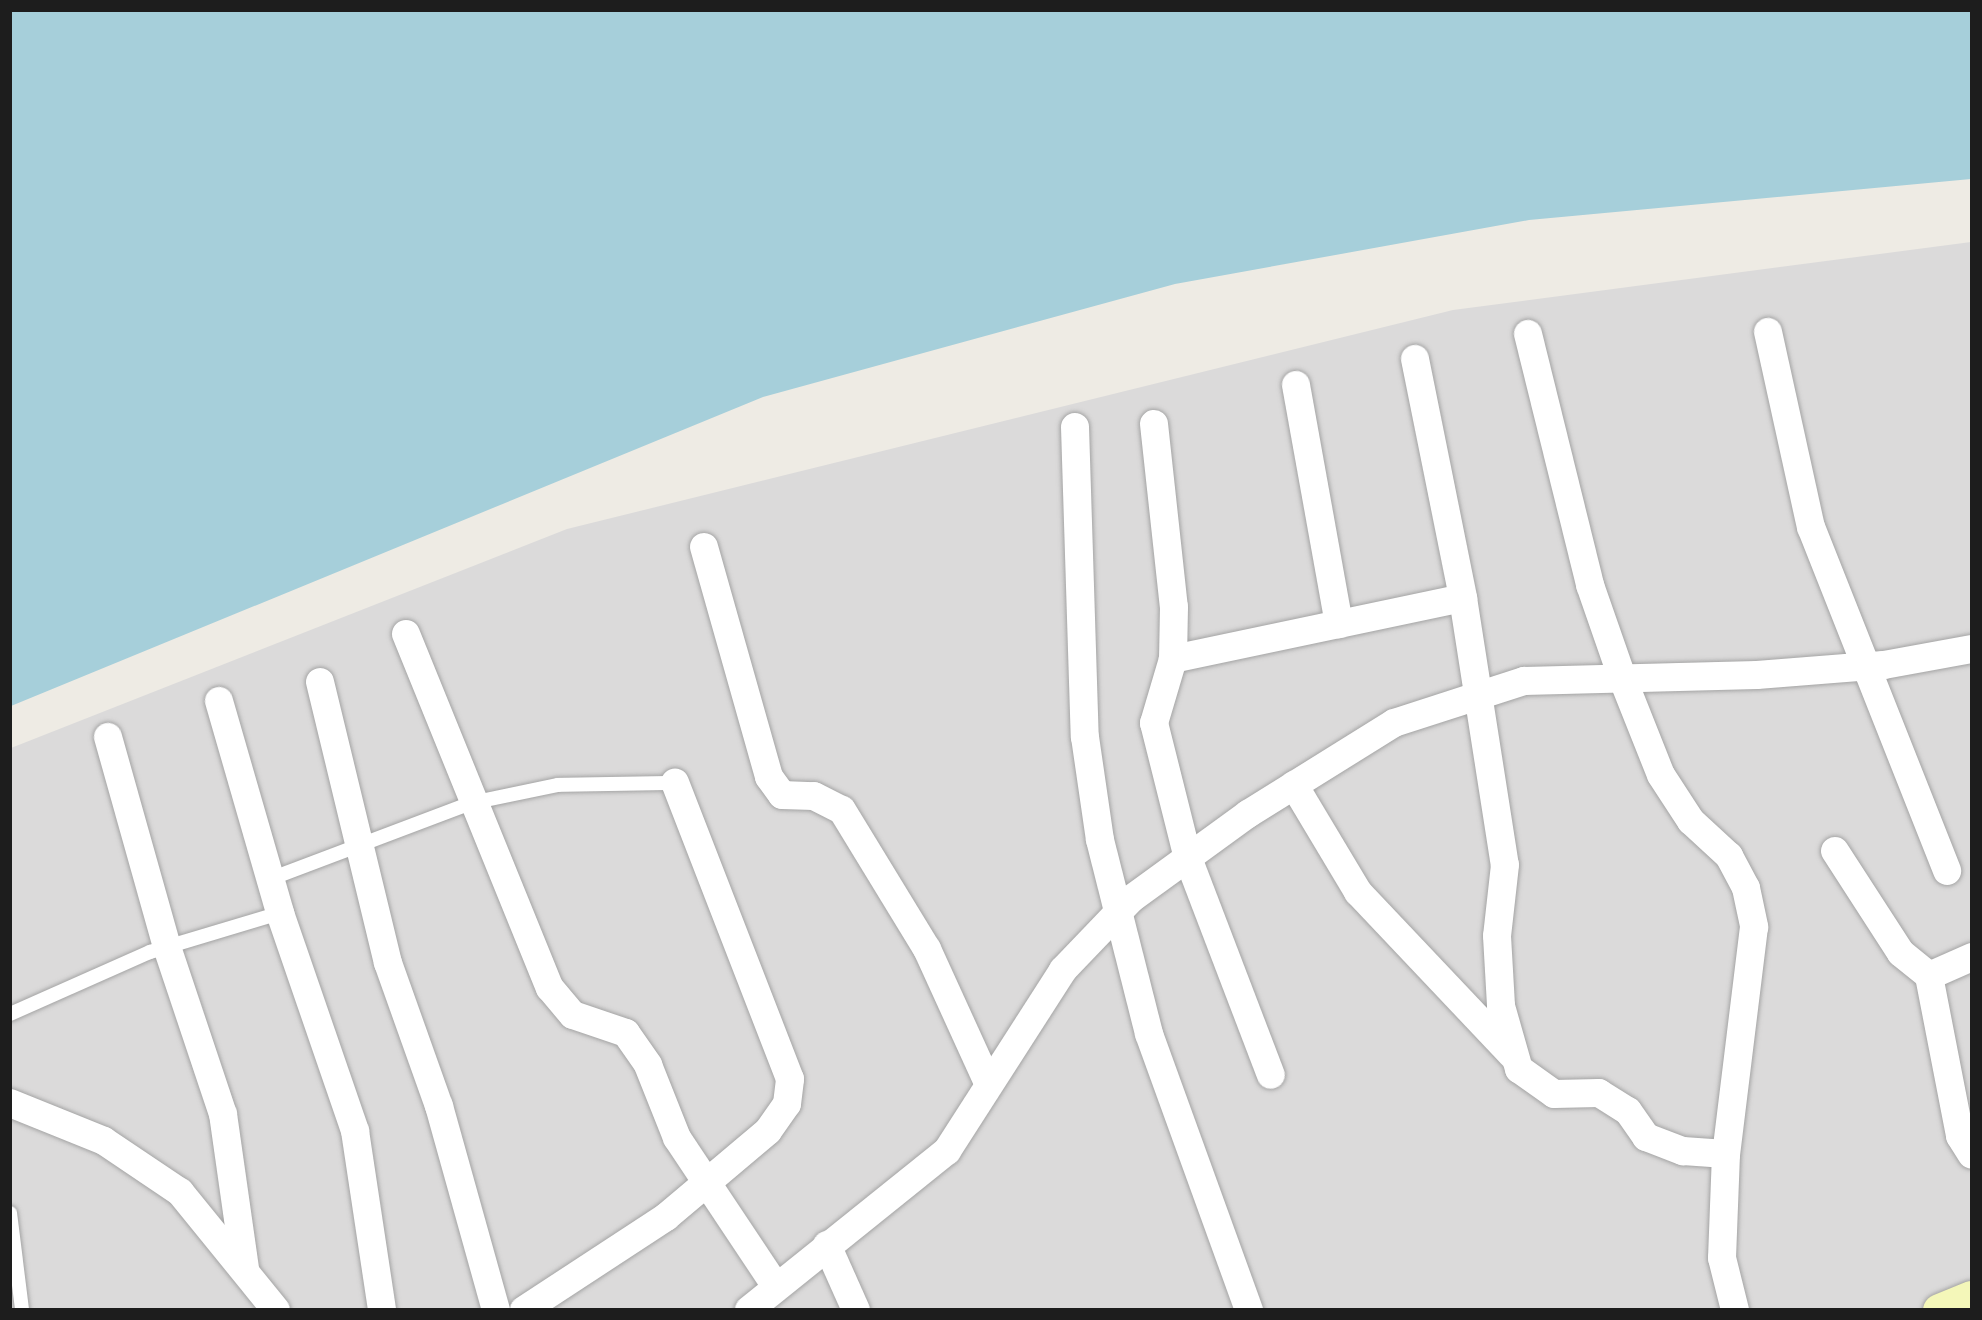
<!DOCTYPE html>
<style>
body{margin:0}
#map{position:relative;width:1982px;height:1320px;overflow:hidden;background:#eeebe4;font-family:"PT Sans",sans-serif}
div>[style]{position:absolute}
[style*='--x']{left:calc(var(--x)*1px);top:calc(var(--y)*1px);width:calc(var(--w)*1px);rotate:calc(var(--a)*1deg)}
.residential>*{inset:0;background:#dbdada}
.water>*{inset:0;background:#a6cfda}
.roads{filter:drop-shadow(0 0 2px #a4a4a4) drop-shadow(0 0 2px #a4a4a4)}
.lane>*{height:14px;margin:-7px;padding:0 7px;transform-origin:7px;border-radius:7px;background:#fff}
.street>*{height:28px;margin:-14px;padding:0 14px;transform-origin:14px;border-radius:14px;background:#fff}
.secondary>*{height:33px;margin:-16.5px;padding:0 16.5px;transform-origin:16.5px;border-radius:16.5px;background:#f4f7b9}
span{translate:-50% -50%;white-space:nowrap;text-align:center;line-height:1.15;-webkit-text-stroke:4.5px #fff;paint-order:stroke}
.frame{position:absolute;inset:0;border:12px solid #1d1d1d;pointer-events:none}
</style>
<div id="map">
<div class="residential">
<i style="clip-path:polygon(1971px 242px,1971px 1309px,11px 1310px,11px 748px,567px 529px,1453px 310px)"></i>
</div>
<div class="water">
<i style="clip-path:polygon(11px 10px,1971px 11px,1971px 179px,1529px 220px,1175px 284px,763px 397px,11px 706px)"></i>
</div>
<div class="roads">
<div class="lane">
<i style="--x:270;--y:879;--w:215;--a:-20.7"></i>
<i style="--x:471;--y:803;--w:89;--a:-11.7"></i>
<i style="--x:558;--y:785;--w:117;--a:-1"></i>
<i style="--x:10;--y:1014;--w:153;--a:-23.9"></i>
<i style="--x:150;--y:952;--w:136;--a:-16.7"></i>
<i style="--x:10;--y:1213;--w:98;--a:82.9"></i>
</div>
<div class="street">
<i style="--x:1768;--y:332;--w:200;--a:77.6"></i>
<i style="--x:1811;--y:527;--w:370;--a:68.4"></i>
<i style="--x:1528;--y:334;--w:259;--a:76.1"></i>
<i style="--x:1590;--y:585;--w:97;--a:70.8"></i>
<i style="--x:1622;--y:677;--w:105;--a:68.3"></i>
<i style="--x:1661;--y:775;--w:55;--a:56.9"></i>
<i style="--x:1691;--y:821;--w:52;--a:42.6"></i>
<i style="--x:1729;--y:856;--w:36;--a:62"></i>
<i style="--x:1746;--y:888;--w:40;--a:78"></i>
<i style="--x:1754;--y:927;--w:229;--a:97"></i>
<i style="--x:1415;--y:359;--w:244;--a:78.6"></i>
<i style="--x:1296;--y:385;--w:243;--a:79.8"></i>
<i style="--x:1154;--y:424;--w:184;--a:83.8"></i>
<i style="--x:1174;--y:607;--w:52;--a:91.1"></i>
<i style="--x:1173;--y:659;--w:67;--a:106.5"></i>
<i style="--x:1154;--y:723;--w:139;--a:75.9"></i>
<i style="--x:1188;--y:858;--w:232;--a:69.1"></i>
<i style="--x:1075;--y:427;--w:310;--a:88.2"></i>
<i style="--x:1085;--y:737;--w:104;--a:81.7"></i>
<i style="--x:1100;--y:840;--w:200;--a:75.8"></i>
<i style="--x:1149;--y:1034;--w:294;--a:70.1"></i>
<i style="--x:704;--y:547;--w:239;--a:74.2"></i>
<i style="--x:769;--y:777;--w:22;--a:54"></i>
<i style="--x:782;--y:795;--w:32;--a:2"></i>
<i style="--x:814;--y:796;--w:31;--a:27"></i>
<i style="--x:842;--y:810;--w:163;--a:58.6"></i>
<i style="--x:927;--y:949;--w:147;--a:65.5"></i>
<i style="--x:406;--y:634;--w:382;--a:67.9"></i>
<i style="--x:550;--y:988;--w:35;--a:50"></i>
<i style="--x:573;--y:1015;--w:56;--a:18.8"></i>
<i style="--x:626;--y:1033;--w:39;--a:55"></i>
<i style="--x:648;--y:1065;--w:79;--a:68.3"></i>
<i style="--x:677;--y:1138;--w:177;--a:56.3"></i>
<i style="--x:1173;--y:659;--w:296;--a:-11.9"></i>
<i style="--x:1463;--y:598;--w:270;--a:81.1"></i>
<i style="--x:1505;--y:865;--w:71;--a:96.4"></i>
<i style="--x:1497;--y:936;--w:70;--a:86.7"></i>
<i style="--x:1501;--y:1006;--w:66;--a:74.1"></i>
<i style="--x:1519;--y:1069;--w:43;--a:35.5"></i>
<i style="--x:1554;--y:1094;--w:45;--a:-1.3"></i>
<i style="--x:1599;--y:1093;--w:34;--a:32"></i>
<i style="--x:1628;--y:1111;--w:32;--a:55"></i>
<i style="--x:1646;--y:1137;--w:40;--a:21"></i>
<i style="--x:1683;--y:1151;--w:43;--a:4"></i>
<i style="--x:1726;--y:1154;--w:104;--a:92.2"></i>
<i style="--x:1722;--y:1258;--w:54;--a:76"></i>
<i style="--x:320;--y:682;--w:289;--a:76.4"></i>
<i style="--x:388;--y:963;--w:152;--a:70.4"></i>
<i style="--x:439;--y:1106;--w:212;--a:74.4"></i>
<i style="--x:219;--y:701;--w:221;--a:73.9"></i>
<i style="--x:280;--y:913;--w:231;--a:71"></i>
<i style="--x:355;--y:1131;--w:181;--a:81.4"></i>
<i style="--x:108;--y:737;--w:218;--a:74.3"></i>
<i style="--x:167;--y:947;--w:176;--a:71.5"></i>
<i style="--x:223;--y:1114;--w:157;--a:81.9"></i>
<i style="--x:1294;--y:785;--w:125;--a:59.1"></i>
<i style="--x:1358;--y:892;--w:224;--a:46.6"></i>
<i style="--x:1835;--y:851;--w:121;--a:57.1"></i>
<i style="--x:1901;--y:953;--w:36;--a:39"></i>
<i style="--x:1972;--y:957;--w:47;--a:156.2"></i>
<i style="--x:1929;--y:976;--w:163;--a:79"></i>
<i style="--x:1960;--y:1136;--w:22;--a:58"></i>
<i style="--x:10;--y:1103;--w:101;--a:22"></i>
<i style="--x:104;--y:1141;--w:92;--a:33.9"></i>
<i style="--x:180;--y:1192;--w:152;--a:50.9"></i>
<i style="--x:827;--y:1245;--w:71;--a:66"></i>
<i style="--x:524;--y:1310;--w:170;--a:-33.2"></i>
<i style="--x:666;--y:1217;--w:133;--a:-40.1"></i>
<i style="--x:768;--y:1131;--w:33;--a:-55"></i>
<i style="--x:787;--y:1104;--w:25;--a:-83"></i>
<i style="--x:790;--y:1079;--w:318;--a:-111.2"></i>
<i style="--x:749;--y:1310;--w:254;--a:-38.8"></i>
<i style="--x:947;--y:1151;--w:215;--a:-57.3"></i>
<i style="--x:1063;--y:970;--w:98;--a:-46.2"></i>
<i style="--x:1131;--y:899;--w:145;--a:-36"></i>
<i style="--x:1248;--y:814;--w:172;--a:-31.9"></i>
<i style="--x:1394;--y:723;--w:137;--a:-17.9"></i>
<i style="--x:1524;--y:681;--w:233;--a:-1.5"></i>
<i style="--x:1757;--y:675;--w:127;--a:-4.5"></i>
<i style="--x:1884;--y:665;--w:89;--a:-10.3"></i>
</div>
<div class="secondary">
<i style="--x:1939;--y:1310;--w:35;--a:-22"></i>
</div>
</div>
<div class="frame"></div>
</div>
